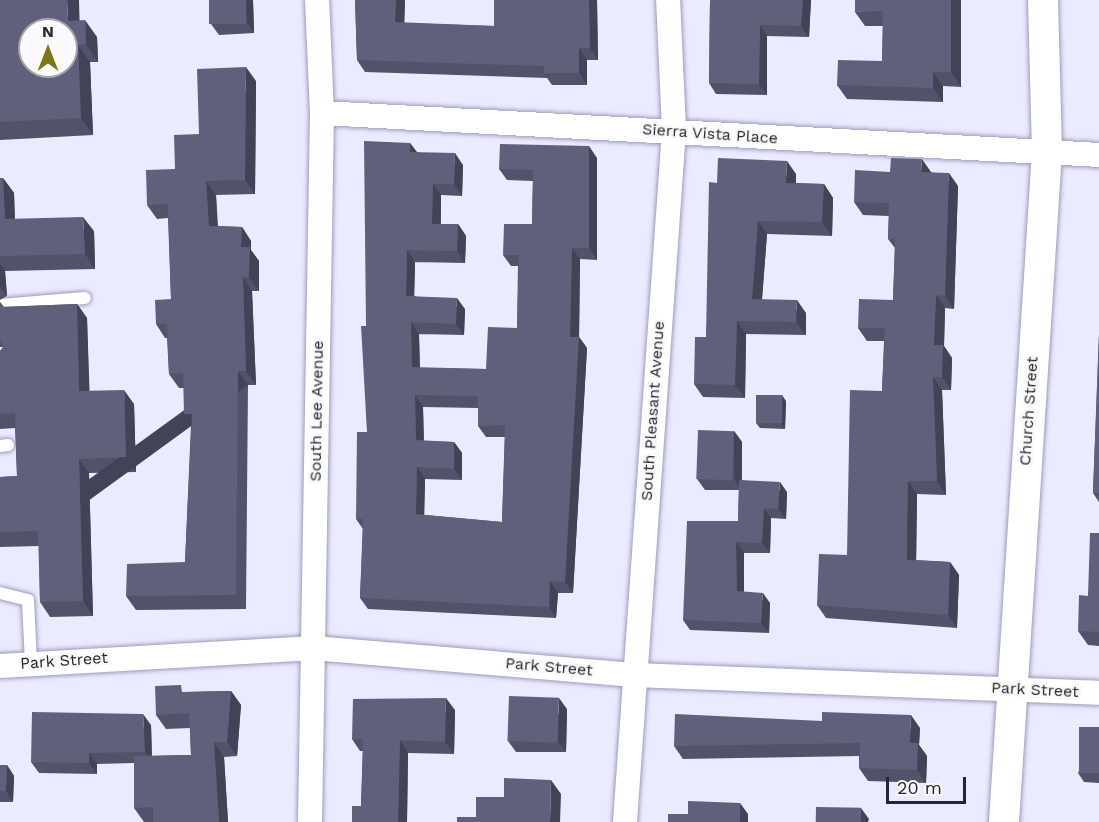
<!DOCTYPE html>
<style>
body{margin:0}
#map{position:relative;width:1099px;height:822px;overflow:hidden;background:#eaebff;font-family:"Work Sans",sans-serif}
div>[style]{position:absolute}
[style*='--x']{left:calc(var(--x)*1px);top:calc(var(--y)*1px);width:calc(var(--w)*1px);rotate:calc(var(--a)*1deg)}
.roads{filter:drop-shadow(0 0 2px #9b9dbb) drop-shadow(0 0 2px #9b9dbb)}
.service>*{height:12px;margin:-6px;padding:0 6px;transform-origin:6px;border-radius:6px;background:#fff}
.minor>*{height:24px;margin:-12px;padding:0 12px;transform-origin:12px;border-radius:12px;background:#fff}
.tertiary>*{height:30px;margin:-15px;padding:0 15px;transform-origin:15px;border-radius:15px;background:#fff}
.wall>*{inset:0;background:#52536b}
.shaded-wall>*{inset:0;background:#424357;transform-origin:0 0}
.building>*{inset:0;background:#5f607c;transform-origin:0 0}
span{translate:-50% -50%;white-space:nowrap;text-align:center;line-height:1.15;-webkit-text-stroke:6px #fafafa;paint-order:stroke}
.street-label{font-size:16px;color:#242531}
.north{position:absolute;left:18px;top:18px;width:60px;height:60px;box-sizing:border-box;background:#fafafa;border:2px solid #a4a5aa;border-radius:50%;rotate:0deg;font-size:16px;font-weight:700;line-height:24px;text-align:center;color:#242531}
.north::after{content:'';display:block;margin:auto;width:21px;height:27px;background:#7f7519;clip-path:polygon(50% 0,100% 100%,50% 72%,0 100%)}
.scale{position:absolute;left:886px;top:777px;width:80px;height:27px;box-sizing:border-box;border:3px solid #242531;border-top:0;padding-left:8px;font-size:18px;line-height:21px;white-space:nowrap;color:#242531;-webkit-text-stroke:4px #fafafa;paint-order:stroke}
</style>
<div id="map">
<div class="roads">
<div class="service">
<i style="--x:0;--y:305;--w:85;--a:-4.7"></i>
<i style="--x:0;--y:446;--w:8;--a:-7"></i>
<i style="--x:0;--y:593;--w:29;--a:14"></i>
<i style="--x:28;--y:600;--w:63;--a:87.3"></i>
</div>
<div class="minor">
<i style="--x:322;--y:113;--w:778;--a:3.09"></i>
<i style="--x:0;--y:666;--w:314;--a:-3.3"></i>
<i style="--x:313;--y:648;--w:322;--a:4.8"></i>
<i style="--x:634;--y:675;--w:465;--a:2.2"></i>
<i style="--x:310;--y:822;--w:709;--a:-89.03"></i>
<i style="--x:322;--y:113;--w:113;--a:-92.5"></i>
<i style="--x:625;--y:822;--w:694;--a:-85.95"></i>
<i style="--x:674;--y:130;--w:130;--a:-92.6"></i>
</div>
<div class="tertiary">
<i style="--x:1004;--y:822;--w:671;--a:-86.33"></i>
<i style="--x:1047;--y:152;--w:152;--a:-91.5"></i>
</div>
</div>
<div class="wall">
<i style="clip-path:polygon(0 0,79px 20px,97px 37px,98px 62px,90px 62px,93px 135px,0 140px)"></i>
<i style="clip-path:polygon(209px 0,253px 0,254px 33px,219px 35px,211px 24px)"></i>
<i style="clip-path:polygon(355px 0,405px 0,404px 23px,494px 26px,494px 0,597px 0,598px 60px,587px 60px,587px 85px,552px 85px,547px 78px,365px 72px,357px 60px)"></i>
<i style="clip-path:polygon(710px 0,811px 0,809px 37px,767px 36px,767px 95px,716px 94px,709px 83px)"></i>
<i style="clip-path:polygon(961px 0,961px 87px,943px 86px,943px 102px,847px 99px,837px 85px,882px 61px,883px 26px,865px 26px,855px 12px)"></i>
<i style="clip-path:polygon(256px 81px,255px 194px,216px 195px,218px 226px,242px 227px,251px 241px,251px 250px,259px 261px,259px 291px,252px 291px,256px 385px,248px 385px,246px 609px,136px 610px,126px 596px,185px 562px,191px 425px,184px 414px,184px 388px,179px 388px,169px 374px,167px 338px,165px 338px,156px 324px,171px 299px,168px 218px,157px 219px,147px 205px,175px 169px,199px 134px)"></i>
<i style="clip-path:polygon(evenodd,410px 143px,417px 152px,463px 165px,462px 196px,441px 195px,441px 224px,458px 224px,466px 236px,465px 263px,415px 262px,414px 296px,465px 309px,464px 335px,419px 334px,420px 368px,486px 369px,517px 328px,518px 266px,511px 266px,503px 255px,532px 224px,533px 181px,507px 180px,499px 169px,597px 158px,597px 260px,580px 259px,579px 337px,587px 348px,573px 593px,558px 593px,556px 618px,368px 609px,360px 598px,363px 529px,356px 519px,367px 432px,366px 326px,410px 143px,423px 407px,478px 408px,478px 426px,486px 437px,505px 437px,502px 522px,424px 515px,425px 479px,462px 480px,462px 453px,454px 442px,424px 441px,423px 407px)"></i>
<i style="clip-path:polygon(931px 172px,958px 186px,954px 309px,945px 308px,944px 346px,952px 358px,951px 390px,942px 390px,946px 495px,917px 494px,916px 560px,950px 562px,959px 575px,957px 628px,826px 618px,817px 605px,847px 555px,882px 391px,884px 341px,867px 341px,858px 328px,893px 300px,895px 248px,888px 239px,889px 216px,863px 215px,854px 202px)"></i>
<i style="clip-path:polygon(796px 174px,796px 183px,824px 184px,833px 198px,832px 236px,767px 234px,762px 299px,806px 313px,806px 335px,746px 334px,745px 398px,703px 397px,694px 384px,706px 337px,717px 183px)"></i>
<i style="clip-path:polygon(0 178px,3px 178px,14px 193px,15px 219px,94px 231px,95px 269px,5px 271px,7px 296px,0 300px)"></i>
<i style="clip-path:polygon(0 302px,4px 307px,77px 304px,87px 318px,89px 391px,134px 404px,136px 472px,89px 473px,93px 616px,50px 617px,40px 602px,39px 546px,0 547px,0 477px,17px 476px,15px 428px,0 429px,0 351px,3px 347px,0 347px)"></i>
<i style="clip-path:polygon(1099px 334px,1099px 502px,1093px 493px)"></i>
<i style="clip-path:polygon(786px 401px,785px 429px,760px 428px,756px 423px)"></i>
<i style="clip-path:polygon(734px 431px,742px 442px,742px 480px,787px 492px,786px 519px,771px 518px,770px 553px,744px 553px,744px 592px,770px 603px,769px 633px,690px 630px,683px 620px,738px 521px,739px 490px,705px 490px,697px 479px)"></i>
<i style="clip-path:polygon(1099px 533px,1099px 646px,1088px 645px,1078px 631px,1088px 596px)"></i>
<i style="clip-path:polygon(231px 691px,241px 705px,237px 756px,224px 757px,228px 822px,144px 822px,134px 808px,134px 763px,97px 764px,97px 774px,39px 773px,31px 762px,151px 725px,152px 756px,191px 755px,190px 728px,166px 729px,156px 715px,186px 692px)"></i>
<i style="clip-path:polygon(567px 709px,566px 752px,516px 752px,508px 741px)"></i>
<i style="clip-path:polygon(455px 710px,454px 754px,408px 753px,407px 822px,352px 822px,361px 806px,363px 751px,360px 751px,352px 739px)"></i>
<i style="clip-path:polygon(1099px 727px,1099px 783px,1084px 782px,1078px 773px)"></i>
<i style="clip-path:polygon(920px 728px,919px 745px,927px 756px,926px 783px,868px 781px,859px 768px,859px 756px,683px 759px,674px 746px)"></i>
<i style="clip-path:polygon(0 765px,7px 765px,14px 776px,13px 802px,0 802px)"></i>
</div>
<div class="shaded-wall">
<i style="clip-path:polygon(67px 0,79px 0,80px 38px,68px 21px)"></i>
<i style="clip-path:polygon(246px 0,253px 0,254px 33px,247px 22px)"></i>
<i style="clip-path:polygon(396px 0,405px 0,404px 34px,395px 22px)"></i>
<i style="clip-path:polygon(589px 0,597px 0,598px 60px,590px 48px)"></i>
<i style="clip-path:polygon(803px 0,811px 0,809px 37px,801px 26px)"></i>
<i style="clip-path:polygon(951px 0,961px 0,961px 87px,951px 72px)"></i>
<i style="clip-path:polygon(85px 20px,97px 37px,98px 62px,86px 44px)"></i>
<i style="clip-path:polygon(760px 25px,767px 36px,767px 95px,759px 84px)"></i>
<i style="clip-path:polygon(78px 45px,90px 62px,93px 135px,81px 118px)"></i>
<i style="clip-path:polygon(579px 48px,587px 60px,587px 85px,579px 73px)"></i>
<i style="clip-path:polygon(246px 67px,256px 81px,255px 194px,245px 180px)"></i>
<i style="clip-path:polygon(933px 72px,943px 86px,943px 102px,933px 88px)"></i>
<i style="clip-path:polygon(410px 143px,418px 154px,410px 152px)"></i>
<i style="clip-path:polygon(589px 146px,597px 158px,597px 260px,589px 248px)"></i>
<i style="clip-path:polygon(455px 153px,463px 165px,462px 196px,454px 184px)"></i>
<i style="clip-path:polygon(922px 159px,931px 172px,931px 185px,921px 172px)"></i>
<i style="clip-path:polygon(787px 161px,796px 174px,796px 196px,786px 183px)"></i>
<i style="clip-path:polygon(949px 173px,958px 186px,954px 309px,945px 296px)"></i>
<i style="clip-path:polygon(3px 178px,14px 193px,15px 234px,5px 219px)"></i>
<i style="clip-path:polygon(206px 181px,216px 195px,218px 240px,209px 226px)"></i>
<i style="clip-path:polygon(433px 184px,441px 195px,440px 235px,432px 224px)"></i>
<i style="clip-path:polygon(824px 184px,833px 198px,832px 236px,822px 222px)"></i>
<i style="clip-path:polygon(83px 217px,94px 231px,95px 269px,85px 254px)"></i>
<i style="clip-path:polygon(758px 221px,767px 234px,761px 312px,752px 299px)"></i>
<i style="clip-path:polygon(458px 224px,466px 236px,465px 263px,457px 251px)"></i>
<i style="clip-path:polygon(242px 227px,251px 241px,251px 250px,259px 261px,259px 291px,249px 277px,241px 247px)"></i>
<i style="clip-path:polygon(572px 248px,580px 259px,579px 341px,579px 337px,587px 348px,573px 593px,565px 582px)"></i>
<i style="clip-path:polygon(407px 250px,415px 262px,414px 307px,406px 296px)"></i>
<i style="clip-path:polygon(0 264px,5px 271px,7px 296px,0 287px)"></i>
<i style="clip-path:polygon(243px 277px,252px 291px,256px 385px,246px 371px)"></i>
<i style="clip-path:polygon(936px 295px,945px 308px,944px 346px,952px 358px,951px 390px,942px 377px,934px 345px)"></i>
<i style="clip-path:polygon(457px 298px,465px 309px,464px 335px,456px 324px)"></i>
<i style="clip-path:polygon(797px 300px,806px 313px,806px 335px,796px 322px)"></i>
<i style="clip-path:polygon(77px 304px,87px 318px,90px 405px,79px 391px)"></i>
<i style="clip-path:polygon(737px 321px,746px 334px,745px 398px,735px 385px)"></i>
<i style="clip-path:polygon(411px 322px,419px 334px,420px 379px,412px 367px)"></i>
<i style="left:238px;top:371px;width:17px;height:224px;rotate:54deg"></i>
<i style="clip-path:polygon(933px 377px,942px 390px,946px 495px,937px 481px)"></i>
<i style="clip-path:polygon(124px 390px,134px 404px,136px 472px,126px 457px)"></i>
<i style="clip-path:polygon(415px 395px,423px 407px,424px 452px,416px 440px)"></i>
<i style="clip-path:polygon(782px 395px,786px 401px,785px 429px,781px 423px)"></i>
<i style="clip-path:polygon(734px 431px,742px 442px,741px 490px,734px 479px)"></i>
<i style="clip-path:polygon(454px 442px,462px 453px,462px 480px,454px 469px)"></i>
<i style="clip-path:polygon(79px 459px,89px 473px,93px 616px,83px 601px)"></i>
<i style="clip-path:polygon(417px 467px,425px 479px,424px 525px,416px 514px)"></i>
<i style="clip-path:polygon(908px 481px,917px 494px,916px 573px,907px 560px)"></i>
<i style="clip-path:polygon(780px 482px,787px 492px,786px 519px,778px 509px)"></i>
<i style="clip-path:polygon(764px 508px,771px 518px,770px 553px,762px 543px)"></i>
<i style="clip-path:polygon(736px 542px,744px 553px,744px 602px,737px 591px)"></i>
<i style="clip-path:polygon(950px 562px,959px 575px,957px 628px,948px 615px)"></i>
<i style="clip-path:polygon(550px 581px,558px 593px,556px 618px,549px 607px)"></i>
<i style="clip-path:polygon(763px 593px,770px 603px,769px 633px,761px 623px)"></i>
<i style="clip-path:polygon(231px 691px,241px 705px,237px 756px,227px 742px)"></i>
<i style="clip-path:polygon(446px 698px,455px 710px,454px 754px,445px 742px)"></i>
<i style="clip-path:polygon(559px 698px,567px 709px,566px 752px,558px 741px)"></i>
<i style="clip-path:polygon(143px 714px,151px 725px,152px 763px,145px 752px)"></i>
<i style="clip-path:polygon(911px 715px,920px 728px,919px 745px,927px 756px,926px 783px,917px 770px,910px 743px)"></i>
<i style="clip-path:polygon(400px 740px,408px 753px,407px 822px,398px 822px)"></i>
<i style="clip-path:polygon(214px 742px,224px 757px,228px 822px,219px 822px)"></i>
<i style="clip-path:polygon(89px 753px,97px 764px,97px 774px,89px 763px)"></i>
<i style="clip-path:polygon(7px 765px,14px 776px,13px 802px,6px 791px)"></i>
<i style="clip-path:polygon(551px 780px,561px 794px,560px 822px,550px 822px)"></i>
<i style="clip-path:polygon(740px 803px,748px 814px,748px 822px,740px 822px)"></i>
<i style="clip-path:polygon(861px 808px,869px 819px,868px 822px,860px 822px)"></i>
</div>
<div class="building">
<i style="clip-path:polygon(evenodd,0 0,67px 0,68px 21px,85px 20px,86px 44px,78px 45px,81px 118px,0 122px,0 0,30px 30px,66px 30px,66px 66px,30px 66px,30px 30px)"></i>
<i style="left:209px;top:0;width:37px;height:24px"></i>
<i style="clip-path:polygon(355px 0,396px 0,395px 22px,494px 26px,494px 0,589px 0,590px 48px,579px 48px,579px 73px,544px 73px,544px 66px,357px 60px)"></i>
<i style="clip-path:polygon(710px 0,803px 0,801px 26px,760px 25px,759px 84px,709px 83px)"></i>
<i style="clip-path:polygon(855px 0,951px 0,951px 72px,933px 72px,933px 88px,837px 85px,838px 60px,882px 61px,883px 11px,855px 12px)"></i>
<i style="clip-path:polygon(246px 67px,245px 180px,206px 181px,209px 226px,242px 227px,241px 247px,250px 247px,249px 277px,243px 277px,246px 371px,238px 371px,236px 595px,126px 596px,127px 564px,185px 562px,192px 414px,184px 414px,183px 373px,169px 374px,167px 324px,156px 324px,155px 300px,171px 299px,168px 204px,147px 205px,146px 170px,175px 169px,174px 135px,199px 134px,197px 69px)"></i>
<i style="clip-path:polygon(evenodd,364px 141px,410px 143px,410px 152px,455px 153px,454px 184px,433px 184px,432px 224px,458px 224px,457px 251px,407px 250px,406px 296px,457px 298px,456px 324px,411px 322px,412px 367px,486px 369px,488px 327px,517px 328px,519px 255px,503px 255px,504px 224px,532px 224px,533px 170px,499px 169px,500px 144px,589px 146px,589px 248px,572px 248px,570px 337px,579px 337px,565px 582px,550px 581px,549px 607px,360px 598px,363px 519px,356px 519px,357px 432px,367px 432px,361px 326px,366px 326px,364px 141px,415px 395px,478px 396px,478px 426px,505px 425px,502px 522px,416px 514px,417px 467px,454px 469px,454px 442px,416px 440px,415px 395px)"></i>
<i style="clip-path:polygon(718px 158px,787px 161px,786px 183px,824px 184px,822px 222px,758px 221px,752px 299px,797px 300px,796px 322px,737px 321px,735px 385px,694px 384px,695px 337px,706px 337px,709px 182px,717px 183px)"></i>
<i style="clip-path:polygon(891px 158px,922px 159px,921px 172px,949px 173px,945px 296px,936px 295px,934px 345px,943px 345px,942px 377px,933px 377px,937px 481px,908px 481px,907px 522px,907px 560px,950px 562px,948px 615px,817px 605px,819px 554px,847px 555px,850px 390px,882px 391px,885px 328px,858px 328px,859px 299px,893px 300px,895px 239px,888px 239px,889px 203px,854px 202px,855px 170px,890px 172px)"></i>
<i style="clip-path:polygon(0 178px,3px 178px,5px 219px,83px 217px,85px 254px,0 256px)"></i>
<i style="clip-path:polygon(77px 304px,79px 391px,124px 390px,126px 457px,79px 459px,83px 601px,40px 602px,38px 531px,0 532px,0 477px,17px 476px,15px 413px,0 414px,0 351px,4px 347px,0 341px,0 307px)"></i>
<i style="clip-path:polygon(1099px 334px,1099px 493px,1093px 493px)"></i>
<i style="left:756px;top:395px;width:26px;height:28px"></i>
<i style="left:698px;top:430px;width:36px;height:49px;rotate:2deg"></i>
<i style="clip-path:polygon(739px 480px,780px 482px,778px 509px,764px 508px,762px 543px,736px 542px,737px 591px,763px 593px,761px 623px,683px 620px,687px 521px,738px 521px)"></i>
<i style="clip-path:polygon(1090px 533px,1099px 533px,1099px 632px,1078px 631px,1079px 595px,1088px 596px)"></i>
<i style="clip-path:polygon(181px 685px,182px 692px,231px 691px,227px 742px,214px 742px,219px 822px,153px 822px,153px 807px,134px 808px,134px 756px,191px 755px,189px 713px,156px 715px,155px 686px)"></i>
<i style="left:509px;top:696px;width:50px;height:45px;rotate:2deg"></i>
<i style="clip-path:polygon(446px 698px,445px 742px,400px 740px,398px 822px,352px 822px,352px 806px,361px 806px,363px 739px,352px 739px,353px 699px)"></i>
<i style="clip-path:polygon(32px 712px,143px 714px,145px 752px,89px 753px,89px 763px,31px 762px)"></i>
<i style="clip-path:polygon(822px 712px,911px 715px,910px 743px,918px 743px,917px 770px,859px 768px,860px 743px,674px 746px,675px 714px,822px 721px)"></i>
<i style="left:1079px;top:727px;width:20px;height:46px"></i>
<i style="clip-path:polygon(0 765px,7px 765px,6px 791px,0 791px)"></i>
<i style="clip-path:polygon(504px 778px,551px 780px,550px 822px,457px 822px,457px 817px,476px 817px,476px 797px,504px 797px)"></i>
<i style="clip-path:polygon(688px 801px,740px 803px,740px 822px,668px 822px,668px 814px,688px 814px)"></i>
<i style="left:816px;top:807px;width:45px;height:15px;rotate:1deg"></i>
</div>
<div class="street-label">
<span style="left:710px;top:134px;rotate:4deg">Sierra Vista Place</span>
<span style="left:317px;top:411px;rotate:-89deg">South Lee Avenue</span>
<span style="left:653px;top:411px;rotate:-86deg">South Pleasant Avenue</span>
<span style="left:1029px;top:411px;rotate:-86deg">Church Street</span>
<span style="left:64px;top:661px;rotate:-4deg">Park Street</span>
<span style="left:549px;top:667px;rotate:5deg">Park Street</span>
<span style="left:1035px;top:690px;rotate:3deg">Park Street</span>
</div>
<div class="north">N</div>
<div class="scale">20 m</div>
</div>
